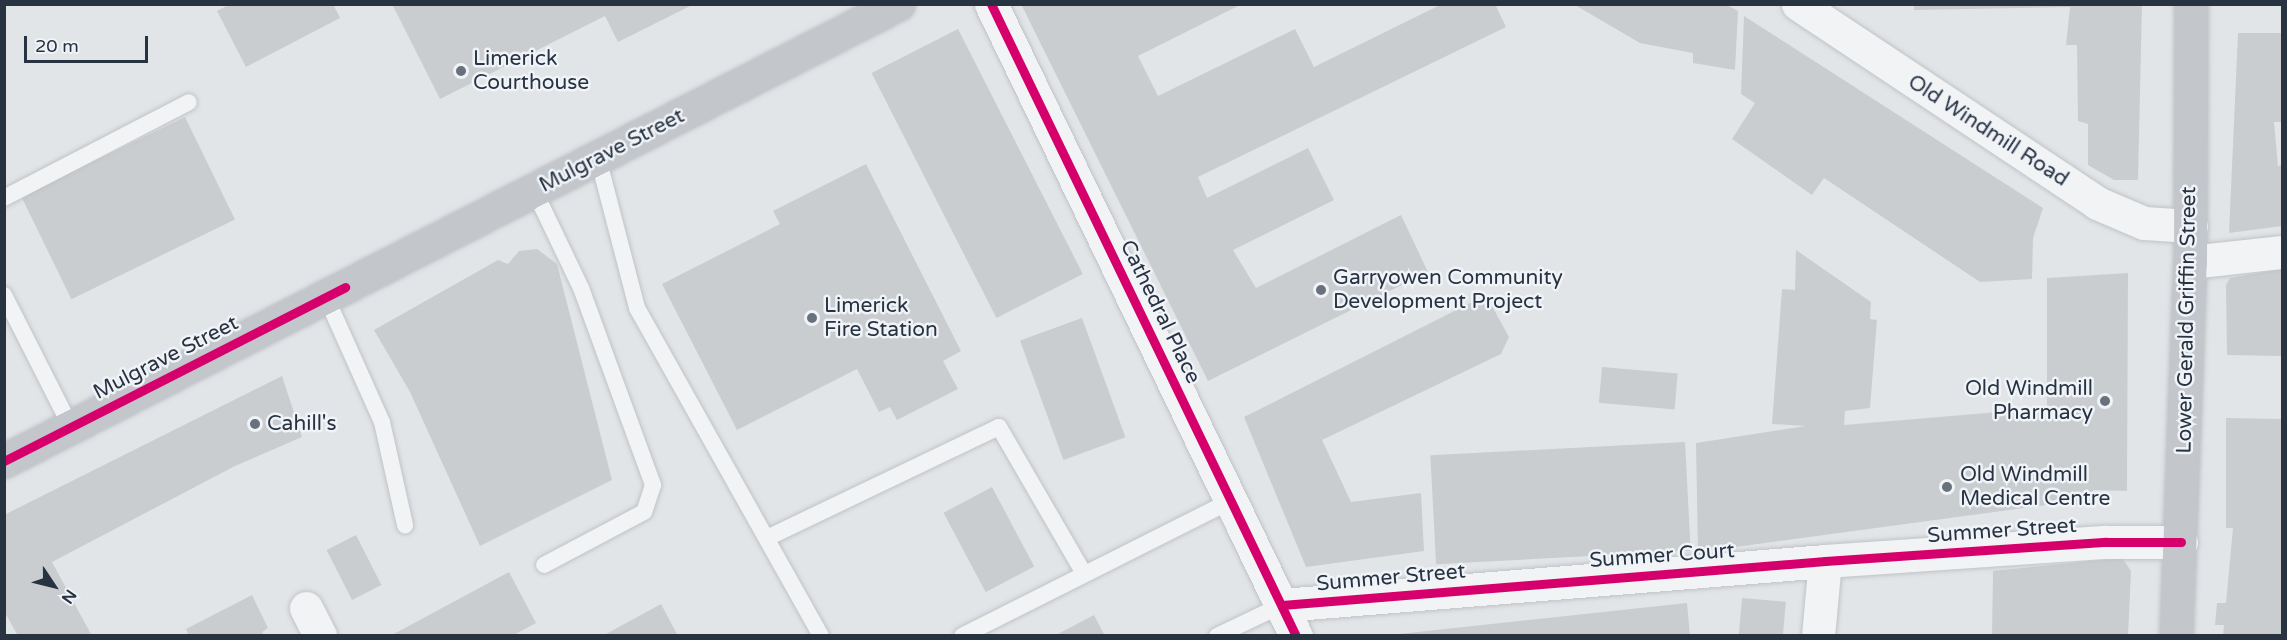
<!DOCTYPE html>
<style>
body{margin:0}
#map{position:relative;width:2287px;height:640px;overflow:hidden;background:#e2e5e8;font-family:"Varela Round",sans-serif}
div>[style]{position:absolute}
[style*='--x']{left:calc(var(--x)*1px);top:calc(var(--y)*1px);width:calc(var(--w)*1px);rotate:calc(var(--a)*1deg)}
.building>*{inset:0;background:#cacdd0;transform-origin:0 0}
.roads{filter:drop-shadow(0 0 2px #c0c3c6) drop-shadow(0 0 2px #c0c3c6)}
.service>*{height:16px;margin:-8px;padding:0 8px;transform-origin:8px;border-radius:8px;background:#f2f3f4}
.minor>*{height:33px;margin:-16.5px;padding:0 16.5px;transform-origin:16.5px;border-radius:16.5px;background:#f2f3f4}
.secondary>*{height:33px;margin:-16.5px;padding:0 16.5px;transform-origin:16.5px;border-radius:16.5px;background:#c3c6ca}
.cycleway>*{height:9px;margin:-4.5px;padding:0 4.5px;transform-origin:4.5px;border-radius:4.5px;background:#d6006c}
.dots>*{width:16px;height:16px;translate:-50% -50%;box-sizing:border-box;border:3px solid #f0f3f7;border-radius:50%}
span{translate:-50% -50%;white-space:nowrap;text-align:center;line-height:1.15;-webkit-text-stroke:5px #f0f3f7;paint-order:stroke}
.poi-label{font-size:21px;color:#283342}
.left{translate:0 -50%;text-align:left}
.right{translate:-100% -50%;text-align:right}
.street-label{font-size:21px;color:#283342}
.frame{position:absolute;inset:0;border:6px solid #283342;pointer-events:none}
.north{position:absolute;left:24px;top:556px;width:60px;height:60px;-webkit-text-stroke:4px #f0f3f7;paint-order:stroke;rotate:125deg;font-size:16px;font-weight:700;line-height:24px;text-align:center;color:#283342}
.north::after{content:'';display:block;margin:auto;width:21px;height:27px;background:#283342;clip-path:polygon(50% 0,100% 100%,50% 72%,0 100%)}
.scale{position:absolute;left:24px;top:36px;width:124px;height:27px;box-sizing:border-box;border:3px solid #283342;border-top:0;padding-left:8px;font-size:18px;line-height:21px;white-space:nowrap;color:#283342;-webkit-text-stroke:4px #f0f3f7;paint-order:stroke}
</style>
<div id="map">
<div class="building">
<i style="clip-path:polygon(230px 4px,333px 4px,340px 18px,246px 67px,217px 11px)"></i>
<i style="clip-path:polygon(392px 4px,694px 4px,618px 42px,605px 16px,440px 99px)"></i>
<i style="clip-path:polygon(1021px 4px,1242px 4px,1138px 56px,1158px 96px,1295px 29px,1314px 67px,1442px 4px,1495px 4px,1506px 27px,1198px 177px,1207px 198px,1308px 148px,1334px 200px,1233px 250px,1256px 288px,1401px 215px,1428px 272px,1208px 381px)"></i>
<i style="clip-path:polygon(1914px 4px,2142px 4px,2138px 180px,2114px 180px,2088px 165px,2088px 124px,2078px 121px,2077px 45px,2066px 45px,2070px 7px,1914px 10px)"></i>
<i style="clip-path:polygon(1575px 5px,1727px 5px,1738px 11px,1735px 70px,1693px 63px,1693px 53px,1640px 43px)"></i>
<i style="clip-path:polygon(1744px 16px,2043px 208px,2033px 238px,2032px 279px,1980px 282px,1824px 178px,1812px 195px,1732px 139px,1755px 103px,1741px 94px)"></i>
<i style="left:958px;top:29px;width:275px;height:97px;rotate:63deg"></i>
<i style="clip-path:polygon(2238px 33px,2282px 33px,2282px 122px,2274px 122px,2278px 166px,2282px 165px,2282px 226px,2229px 233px)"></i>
<i style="left:185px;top:117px;width:114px;height:182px;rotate:64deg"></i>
<i style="clip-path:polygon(866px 164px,961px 351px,943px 361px,958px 389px,897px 420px,890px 407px,879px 412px,857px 369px,737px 430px,662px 284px,780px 224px,773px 211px)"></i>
<i style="clip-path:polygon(537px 249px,557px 264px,612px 480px,480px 546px,410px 392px,374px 330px,498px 260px,508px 264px,519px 251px)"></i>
<i style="clip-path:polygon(1796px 250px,1871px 302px,1870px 319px,1877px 320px,1870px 408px,1845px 411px,1844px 425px,2047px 408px,2047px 278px,2128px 273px,2127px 491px,2093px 490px,2093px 505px,2046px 505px,1698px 552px,1696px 443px,1806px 426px,1772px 424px,1782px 289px,1795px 290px)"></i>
<i style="clip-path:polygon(2282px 269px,2282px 356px,2227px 355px,2226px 285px,2230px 278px)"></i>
<i style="clip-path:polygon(1486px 295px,1509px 337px,1501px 354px,1322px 440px,1351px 502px,1421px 493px,1424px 551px,1306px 567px,1244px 417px)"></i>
<i style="left:1082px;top:318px;width:127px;height:66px;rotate:70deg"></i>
<i style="left:1602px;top:367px;width:76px;height:36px;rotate:5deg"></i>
<i style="clip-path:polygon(282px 376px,302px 437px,235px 466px,52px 562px,92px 636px,18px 636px,4px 611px,4px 515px)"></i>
<i style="clip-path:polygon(2226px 418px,2282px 419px,2282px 636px,2223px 636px,2224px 625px,2215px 625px,2217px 603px,2226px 603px,2233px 528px,2226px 528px)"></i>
<i style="left:1685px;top:442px;width:109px;height:255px;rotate:87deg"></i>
<i style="left:992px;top:487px;width:90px;height:55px;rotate:62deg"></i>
<i style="left:356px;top:535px;width:56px;height:33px;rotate:63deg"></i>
<i style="clip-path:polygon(2122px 558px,2131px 571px,2128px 636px,1992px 636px,1993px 571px)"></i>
<i style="clip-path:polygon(509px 572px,536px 623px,512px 636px,390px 636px)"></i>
<i style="clip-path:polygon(252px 595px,268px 628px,262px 632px,264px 636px,189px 636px,186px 629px)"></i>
<i style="left:1742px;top:598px;width:44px;height:38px;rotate:5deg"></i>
<i style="clip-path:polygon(1687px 603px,1690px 636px,1399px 636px,1399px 634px)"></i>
<i style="clip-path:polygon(661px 604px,678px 636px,607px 636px,606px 634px)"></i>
<i style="clip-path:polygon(1094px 615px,1105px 636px,1054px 636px)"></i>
</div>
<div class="roads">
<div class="service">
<i style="--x:598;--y:158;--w:155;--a:75.4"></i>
<i style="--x:637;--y:308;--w:376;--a:60.7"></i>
<i style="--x:534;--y:190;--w:109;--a:64.4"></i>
<i style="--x:581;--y:288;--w:210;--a:69.9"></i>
<i style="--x:653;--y:485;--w:28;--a:108"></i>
<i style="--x:644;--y:512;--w:113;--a:152.1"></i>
<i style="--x:4;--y:198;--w:208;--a:-27.4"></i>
<i style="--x:4;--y:295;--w:148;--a:63.1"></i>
<i style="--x:326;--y:297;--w:137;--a:65.9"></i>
<i style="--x:382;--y:422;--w:106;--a:77.4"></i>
<i style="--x:767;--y:538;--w:257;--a:-25.6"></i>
<i style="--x:999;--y:427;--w:168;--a:59.9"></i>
<i style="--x:962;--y:636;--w:301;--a:-26.7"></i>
<i style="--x:1217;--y:636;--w:72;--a:-25.5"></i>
</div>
<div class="minor">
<i style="--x:991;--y:4;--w:702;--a:64.24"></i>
<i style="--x:1798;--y:4;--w:359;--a:33.6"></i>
<i style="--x:2097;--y:203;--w:51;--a:23.1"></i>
<i style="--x:2144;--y:223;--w:47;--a:3.7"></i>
<i style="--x:2190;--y:262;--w:93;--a:-6.2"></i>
<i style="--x:1282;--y:605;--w:545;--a:-4.63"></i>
<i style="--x:1825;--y:561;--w:282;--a:-3.9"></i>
<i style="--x:2106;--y:542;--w:75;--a:0"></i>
<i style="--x:306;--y:608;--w:31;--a:63"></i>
<i style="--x:1818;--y:636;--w:75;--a:-84.7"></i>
</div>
<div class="secondary">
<i style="--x:4;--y:461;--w:1004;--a:-27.08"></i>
<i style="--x:2176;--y:636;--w:374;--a:-87.9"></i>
<i style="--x:2190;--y:262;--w:258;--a:-89.8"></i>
</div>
</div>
<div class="cycleway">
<i style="--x:991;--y:4;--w:702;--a:64.24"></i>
<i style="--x:4;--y:461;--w:383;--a:-27"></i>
<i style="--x:1282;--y:605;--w:545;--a:-4.63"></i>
<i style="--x:1825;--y:561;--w:282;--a:-3.9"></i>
<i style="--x:2106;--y:542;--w:75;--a:0"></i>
</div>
<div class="dots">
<i style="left:461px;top:71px;background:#69717c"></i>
<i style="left:1321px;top:290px;background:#69717c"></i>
<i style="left:812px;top:318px;background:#69717c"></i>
<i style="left:2105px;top:401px;background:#69717c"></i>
<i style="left:255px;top:424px;background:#69717c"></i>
<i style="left:1947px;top:487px;background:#69717c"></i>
</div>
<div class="poi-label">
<span class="left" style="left:473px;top:71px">Limerick<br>Courthouse</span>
<span class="left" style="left:1333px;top:290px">Garryowen Community<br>Development Project</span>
<span class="left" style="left:824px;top:318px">Limerick<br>Fire Station</span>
<span class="right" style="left:2093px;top:401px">Old Windmill<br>Pharmacy</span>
<span class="left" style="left:267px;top:424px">Cahill's</span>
<span class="left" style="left:1960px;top:487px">Old Windmill<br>Medical Centre</span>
</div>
<div class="street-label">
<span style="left:1988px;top:131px;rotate:33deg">Old Windmill Road</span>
<span style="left:612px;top:151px;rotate:-27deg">Mulgrave Street</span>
<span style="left:1160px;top:312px;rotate:64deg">Cathedral Place</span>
<span style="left:2187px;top:320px;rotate:-89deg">Lower Gerald Griffin Street</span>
<span style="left:166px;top:358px;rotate:-27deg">Mulgrave Street</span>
<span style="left:2002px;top:531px;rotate:-4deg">Summer Street</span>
<span style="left:1662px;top:556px;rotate:-4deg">Summer Court</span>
<span style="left:1391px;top:578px;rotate:-5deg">Summer Street</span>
</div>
<div class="frame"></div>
<div class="north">N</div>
<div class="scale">20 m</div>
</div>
